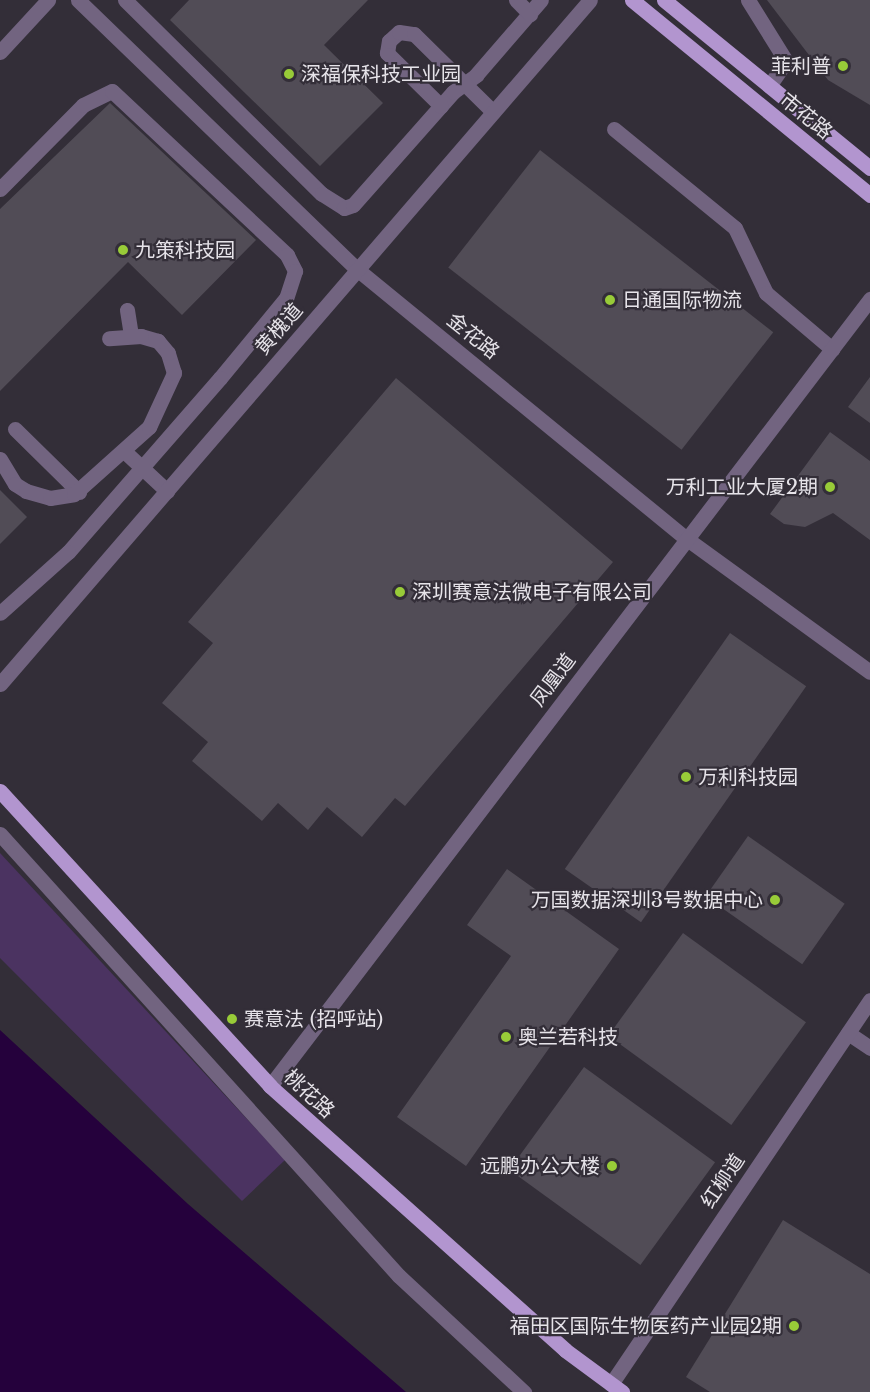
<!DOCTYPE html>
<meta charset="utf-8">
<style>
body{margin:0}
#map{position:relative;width:870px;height:1392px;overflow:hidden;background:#332e38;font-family:"Libre Baskerville","Noto Sans SC",serif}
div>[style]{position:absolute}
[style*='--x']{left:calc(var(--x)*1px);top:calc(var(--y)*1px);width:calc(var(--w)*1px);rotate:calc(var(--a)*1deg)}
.green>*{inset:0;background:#4b3361}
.water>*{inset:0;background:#25013c}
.building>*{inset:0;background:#514c56;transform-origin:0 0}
.minor>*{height:15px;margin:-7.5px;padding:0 7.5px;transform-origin:7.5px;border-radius:7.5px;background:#726480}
.major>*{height:15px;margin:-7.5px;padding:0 7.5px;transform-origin:7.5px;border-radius:7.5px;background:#b295cf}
.dots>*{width:16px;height:16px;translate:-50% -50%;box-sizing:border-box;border:3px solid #332e38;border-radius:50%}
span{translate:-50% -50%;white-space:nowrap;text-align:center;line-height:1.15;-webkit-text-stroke:4.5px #332e38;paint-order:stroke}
.poi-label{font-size:20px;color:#e6e3e9}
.right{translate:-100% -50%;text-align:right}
.left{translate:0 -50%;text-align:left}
.street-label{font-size:20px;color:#e6e3e9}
</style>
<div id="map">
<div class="green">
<i style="clip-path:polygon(0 853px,285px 1160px,242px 1201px,0 958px)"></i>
</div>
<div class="water">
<i style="clip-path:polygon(0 1030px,188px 1204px,406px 1392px,0 1392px)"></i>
</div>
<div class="building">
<i style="clip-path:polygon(189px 0,368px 0,324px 45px,383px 103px,320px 166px,170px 20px)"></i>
<i style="clip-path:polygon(767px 0,870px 0,870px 105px,828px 80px)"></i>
<i style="clip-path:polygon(110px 103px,256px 240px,182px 315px,128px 262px,0 391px,0 209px)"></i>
<i style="left:540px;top:150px;width:296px;height:149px;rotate:38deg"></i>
<i style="clip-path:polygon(870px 377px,870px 423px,848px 407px)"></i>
<i style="clip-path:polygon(396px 378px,613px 562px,405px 806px,395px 798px,362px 837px,327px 807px,308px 830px,278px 803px,262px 821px,192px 761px,208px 742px,162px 703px,213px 643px,188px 622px)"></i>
<i style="clip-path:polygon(830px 432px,870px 461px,870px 540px,833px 513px,805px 527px,784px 524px,770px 514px)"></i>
<i style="clip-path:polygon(0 490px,27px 517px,0 544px)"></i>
<i style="left:730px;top:633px;width:93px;height:288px;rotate:35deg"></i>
<i style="left:748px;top:836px;width:118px;height:74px;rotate:35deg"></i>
<i style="clip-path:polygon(507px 869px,619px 949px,466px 1166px,397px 1117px,511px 956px,467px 925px)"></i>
<i style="left:683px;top:933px;width:152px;height:127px;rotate:36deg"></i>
<i style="left:584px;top:1067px;width:162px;height:127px;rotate:36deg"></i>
<i style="clip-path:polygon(783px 1220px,870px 1274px,870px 1392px,710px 1392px,686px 1377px)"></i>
</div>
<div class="minor">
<i style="--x:78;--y:0;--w:389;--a:44"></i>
<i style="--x:358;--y:270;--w:425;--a:39.3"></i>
<i style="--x:687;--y:539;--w:226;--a:36"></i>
<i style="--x:125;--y:0;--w:276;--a:44.6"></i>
<i style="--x:322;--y:194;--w:26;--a:32"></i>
<i style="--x:344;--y:208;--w:9;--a:-18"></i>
<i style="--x:353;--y:205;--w:151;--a:-48.5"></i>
<i style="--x:453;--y:92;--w:29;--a:-36"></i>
<i style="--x:476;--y:75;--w:99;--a:-49.1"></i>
<i style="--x:516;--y:0;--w:20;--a:45"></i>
<i style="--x:748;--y:0;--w:72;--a:58.1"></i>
<i style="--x:786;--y:61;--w:30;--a:124"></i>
<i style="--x:0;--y:52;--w:71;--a:-47.3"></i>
<i style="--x:441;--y:106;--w:76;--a:-135.5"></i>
<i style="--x:387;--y:53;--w:12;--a:-81"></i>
<i style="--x:389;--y:41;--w:13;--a:-42"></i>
<i style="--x:399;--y:32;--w:15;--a:8"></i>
<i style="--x:414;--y:34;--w:111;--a:44.6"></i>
<i style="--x:614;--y:129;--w:156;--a:39.3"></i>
<i style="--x:735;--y:228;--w:72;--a:64.5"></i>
<i style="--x:766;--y:293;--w:87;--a:40.3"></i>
<i style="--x:0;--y:189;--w:118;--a:-45.3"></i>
<i style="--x:83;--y:105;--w:32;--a:-26"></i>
<i style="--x:112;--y:91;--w:240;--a:43.1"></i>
<i style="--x:287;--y:255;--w:18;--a:63"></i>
<i style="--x:295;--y:271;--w:28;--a:108"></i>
<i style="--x:286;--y:298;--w:104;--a:129.5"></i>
<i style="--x:220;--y:378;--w:231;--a:131.1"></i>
<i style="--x:68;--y:552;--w:91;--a:138.1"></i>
<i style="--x:127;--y:310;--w:25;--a:81"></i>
<i style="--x:15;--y:429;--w:90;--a:44.5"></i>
<i style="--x:124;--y:451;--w:59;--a:42.9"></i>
<i style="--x:0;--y:459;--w:29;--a:59"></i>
<i style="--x:15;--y:484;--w:13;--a:32"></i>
<i style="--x:26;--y:491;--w:25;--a:16"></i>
<i style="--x:50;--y:498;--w:24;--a:-9"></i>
<i style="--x:74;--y:494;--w:101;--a:-41.8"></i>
<i style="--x:149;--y:427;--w:60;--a:-65.2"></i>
<i style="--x:174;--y:373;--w:21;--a:-107"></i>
<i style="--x:168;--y:353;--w:16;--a:-130"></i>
<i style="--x:158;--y:341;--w:18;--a:-164"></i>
<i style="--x:141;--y:336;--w:32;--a:176"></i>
<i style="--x:0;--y:684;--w:903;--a:-49.22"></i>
<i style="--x:0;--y:834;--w:595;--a:47.93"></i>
<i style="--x:399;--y:1276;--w:171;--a:42.9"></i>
<i style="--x:848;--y:1033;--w:27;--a:34"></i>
<i style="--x:270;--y:1086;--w:990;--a:-52.68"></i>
<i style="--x:611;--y:1384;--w:463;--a:-56"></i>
</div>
<div class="major">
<i style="--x:632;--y:0;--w:308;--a:39.3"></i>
<i style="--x:664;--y:0;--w:266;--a:39.2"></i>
<i style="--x:0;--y:791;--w:400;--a:47.5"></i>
<i style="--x:270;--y:1086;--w:396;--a:41.8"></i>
<i style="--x:565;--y:1350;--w:71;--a:36.4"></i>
</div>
<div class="dots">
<i style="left:843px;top:66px;background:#98cb38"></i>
<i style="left:289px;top:74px;background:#98cb38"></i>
<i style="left:123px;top:250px;background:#98cb38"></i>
<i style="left:610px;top:300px;background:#98cb38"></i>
<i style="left:830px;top:487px;background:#98cb38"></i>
<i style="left:400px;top:592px;background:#98cb38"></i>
<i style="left:686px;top:777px;background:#98cb38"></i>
<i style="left:775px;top:900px;background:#98cb38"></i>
<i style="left:232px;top:1019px;background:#98cb38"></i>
<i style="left:506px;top:1037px;background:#98cb38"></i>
<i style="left:612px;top:1166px;background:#98cb38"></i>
<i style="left:794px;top:1326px;background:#98cb38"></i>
</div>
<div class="poi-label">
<span class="right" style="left:831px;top:66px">菲利普</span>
<span class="left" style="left:301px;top:74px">深福保科技工业园</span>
<span class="left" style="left:135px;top:250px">九策科技园</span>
<span class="left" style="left:622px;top:300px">日通国际物流</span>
<span class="right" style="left:818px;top:487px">万利工业大厦2期</span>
<span class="left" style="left:412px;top:592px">深圳赛意法微电子有限公司</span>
<span class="left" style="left:698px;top:777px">万利科技园</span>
<span class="right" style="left:763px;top:900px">万国数据深圳3号数据中心</span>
<span class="left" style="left:244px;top:1019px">赛意法 (招呼站)</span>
<span class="left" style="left:518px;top:1037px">奥兰若科技</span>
<span class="right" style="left:600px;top:1166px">远鹏办公大楼</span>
<span class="right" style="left:782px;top:1326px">福田区国际生物医药产业园2期</span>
</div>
<div class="street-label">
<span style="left:806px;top:116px;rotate:39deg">市花路</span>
<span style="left:279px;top:329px;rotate:-49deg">黄槐道</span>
<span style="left:473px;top:336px;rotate:39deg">金花路</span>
<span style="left:553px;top:680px;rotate:-53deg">凤凰道</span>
<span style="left:309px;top:1094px;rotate:43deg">桃花路</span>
<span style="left:723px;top:1181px;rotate:-56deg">红柳道</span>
</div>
</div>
